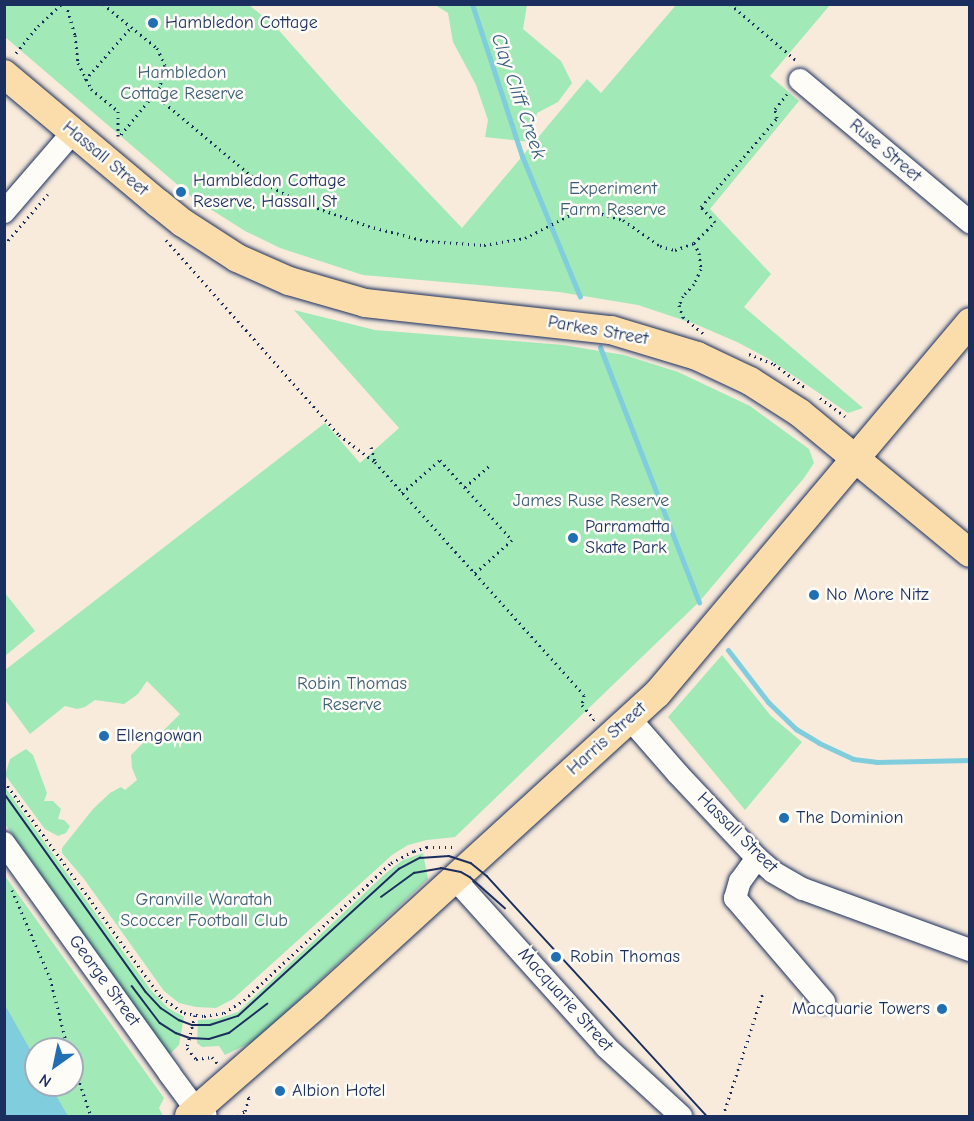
<!DOCTYPE html>
<style>
body{margin:0}
#map{position:relative;width:974px;height:1121px;overflow:hidden;background:#f8ebdc;font-family:"Comic Neue",sans-serif}
div>[style]{position:absolute}
[style*='--x']{left:calc(var(--x)*1px);top:calc(var(--y)*1px);width:calc(var(--w)*1px);rotate:calc(var(--a)*1deg)}
.green>*{inset:0;background:#a1e9b7}
.water>*{inset:0;background:#80cedd}
.stream>*{height:5px;margin:-2.5px;padding:0 2.5px;transform-origin:2.5px;border-radius:2.5px;background:#80cedd}
.path>*{height:3px;margin-top:-1.5px;transform-origin:0;background:repeating-linear-gradient(90deg,#1b2f5e 0 1.5px,transparent 0 6px)}
.roads{filter:drop-shadow(0 0 2px #1b2f5e) drop-shadow(0 0 2px #1b2f5e)}
.minor>*{height:22px;margin:-11px;padding:0 11px;transform-origin:11px;border-radius:11px;background:#fdfcf7}
.major>*{height:28px;margin:-14px;padding:0 14px;transform-origin:14px;border-radius:14px;background:#fbddab}
.tram>*{height:1.5px;margin:-0.75px;padding:0 0.75px;transform-origin:0.75px;border-radius:0.75px;background:#1b2f5e}
.dots>*{width:16px;height:16px;translate:-50% -50%;box-sizing:border-box;border:3px solid #fdfcf7;border-radius:50%}
span{translate:-50% -50%;white-space:nowrap;text-align:center;line-height:1.15;-webkit-text-stroke:5px #fdfcf7;paint-order:stroke}
.poi-label{font-size:18px;color:#1b2f5e}
.left{translate:0 -50%;text-align:left}
.right{translate:-100% -50%;text-align:right}
.park-label{font-size:18px;color:#3c5e74}
.street-label{font-size:18px;color:#1b2f5e}
.water-label{font-size:20px;color:#395f84;font-style:italic}
.frame{position:absolute;inset:0;border:6px solid #1b2f5e;pointer-events:none}
.north{position:absolute;left:24px;top:1037px;width:60px;height:60px;box-sizing:border-box;background:#fdfcf7;border:2px solid #a3aaba;border-radius:50%;rotate:213deg;font-size:16px;font-weight:700;line-height:24px;text-align:center;color:#1b2f5e}
.north::after{content:'';display:block;margin:auto;width:21px;height:27px;background:#1f6fb2;clip-path:polygon(50% 0,100% 100%,50% 72%,0 100%)}
</style>
<div id="map">
<div class="green">
<i style="clip-path:polygon(5px 4px,249px 5px,275px 26px,345px 105px,462px 228px,587px 79px,601px 93px,676px 5px,830px 5px,770px 76px,799px 101px,710px 209px,771px 274px,744px 307px,863px 408px,848px 413px,769px 359px,737px 342px,695px 324px,638px 305px,559px 292px,363px 275px,280px 248px,245px 231px,193px 198px,5px 37px)"></i>
<i style="clip-path:polygon(435px 5px,527px 5px,523px 29px,561px 61px,572px 83px,558px 102px,537px 113px,531px 142px,485px 137px,488px 120px,476px 85px,453px 42px,448px 13px)"></i>
<i style="clip-path:polygon(294px 310px,375px 330px,563px 345px,624px 355px,678px 372px,750px 406px,809px 449px,814px 463px,804px 478px,699px 602px,455px 837px,427px 840px,408px 845px,392px 855px,233px 999px,216px 1008px,196px 1007px,179px 1003px,164px 991px,84px 879px,62px 853px,62px 848px,93px 809px,110px 793px,121px 787px,125px 790px,137px 780px,132px 768px,131px 755px,144px 742px,157px 744px,163px 731px,180px 714px,147px 681px,138px 694px,124px 704px,95px 700px,85px 707px,77px 709px,65px 706px,30px 734px,5px 700px,5px 670px,325px 423px,360px 463px,399px 428px)"></i>
<i style="clip-path:polygon(5px 593px,35px 631px,5px 656px,4px 656px)"></i>
<i style="clip-path:polygon(722px 655px,771px 716px,802px 742px,745px 810px,668px 717px)"></i>
<i style="clip-path:polygon(26px 749px,33px 755px,47px 793px,44px 801px,53px 801px,61px 809px,58px 819px,64px 820px,70px 826px,66px 833px,58px 836px,45px 829px,5px 775px,10px 759px)"></i>
<i style="clip-path:polygon(4px 786px,150px 989px,168px 1008px,184px 1017px,179px 1045px,169px 1055px,5px 824px)"></i>
<i style="clip-path:polygon(423px 853px,428px 879px,256px 1040px,225px 1055px,219px 1046px,202px 1047px,197px 1043px,198px 1020px,217px 1019px,238px 1012px,385px 874px,403px 860px)"></i>
<i style="clip-path:polygon(evenodd,5px 876px,164px 1098px,159px 1108px,163px 1116px,36px 1116px,9px 1014px,5px 1005px,5px 876px,36px 1049px,72px 1049px,72px 1085px,36px 1085px,36px 1049px)"></i>
</div>
<div class="water">
<i style="clip-path:polygon(5px 1005px,36px 1060px,36px 1085px,50px 1085px,68px 1116px,5px 1116px)"></i>
</div>
<div class="stream">
<i style="--x:472;--y:4;--w:160;--a:71.8"></i>
<i style="--x:522;--y:156;--w:152;--a:67.6"></i>
<i style="--x:600;--y:347;--w:274;--a:68.8"></i>
<i style="--x:728;--y:650;--w:66;--a:52.4"></i>
<i style="--x:768;--y:702;--w:39;--a:44"></i>
<i style="--x:796;--y:729;--w:27;--a:31"></i>
<i style="--x:819;--y:743;--w:38;--a:25"></i>
<i style="--x:853;--y:759;--w:23;--a:7"></i>
<i style="--x:876;--y:762;--w:94;--a:-1.2"></i>
</div>
<div class="path">
<i style="--x:66;--y:4;--w:32;--a:74"></i>
<i style="--x:75;--y:35;--w:28;--a:84"></i>
<i style="--x:78;--y:63;--w:29;--a:63"></i>
<i style="--x:91;--y:89;--w:35;--a:39"></i>
<i style="--x:118;--y:111;--w:25;--a:90"></i>
<i style="--x:103;--y:4;--w:70;--a:39.2"></i>
<i style="--x:157;--y:48;--w:19;--a:65"></i>
<i style="--x:165;--y:65;--w:23;--a:103"></i>
<i style="--x:160;--y:87;--w:66;--a:129.5"></i>
<i style="--x:730;--y:4;--w:88;--a:40.4"></i>
<i style="--x:16;--y:53;--w:35;--a:-51"></i>
<i style="--x:38;--y:26;--w:33;--a:-43"></i>
<i style="--x:85;--y:80;--w:70;--a:-49"></i>
<i style="--x:155;--y:95;--w:131;--a:40"></i>
<i style="--x:255;--y:179;--w:57;--a:26.1"></i>
<i style="--x:306;--y:204;--w:66;--a:19.5"></i>
<i style="--x:368;--y:226;--w:60;--a:14.5"></i>
<i style="--x:426;--y:241;--w:58;--a:3.9"></i>
<i style="--x:484;--y:245;--w:42;--a:-9.7"></i>
<i style="--x:525;--y:238;--w:55;--a:-27"></i>
<i style="--x:574;--y:213;--w:22;--a:-3"></i>
<i style="--x:596;--y:212;--w:28;--a:17"></i>
<i style="--x:623;--y:220;--w:45;--a:35.1"></i>
<i style="--x:660;--y:246;--w:16;--a:15"></i>
<i style="--x:675;--y:250;--w:20;--a:-20"></i>
<i style="--x:694;--y:243;--w:30;--a:-45"></i>
<i style="--x:715;--y:222;--w:21;--a:-133"></i>
<i style="--x:701;--y:207;--w:117;--a:-49.5"></i>
<i style="--x:777;--y:118;--w:9;--a:-103"></i>
<i style="--x:775;--y:109;--w:19;--a:-51"></i>
<i style="--x:166;--y:240;--w:261;--a:48.4"></i>
<i style="--x:339;--y:435;--w:45;--a:36.9"></i>
<i style="--x:375;--y:462;--w:313;--a:48.1"></i>
<i style="--x:584;--y:695;--w:10;--a:101"></i>
<i style="--x:582;--y:705;--w:18;--a:49"></i>
<i style="--x:594;--y:719;--w:3;--a:135"></i>
<i style="--x:694;--y:243;--w:11;--a:63"></i>
<i style="--x:699;--y:253;--w:16;--a:83"></i>
<i style="--x:701;--y:269;--w:17;--a:115"></i>
<i style="--x:694;--y:284;--w:16;--a:133"></i>
<i style="--x:683;--y:296;--w:10;--a:114"></i>
<i style="--x:679;--y:305;--w:13;--a:72"></i>
<i style="--x:683;--y:317;--w:26;--a:39"></i>
<i style="--x:4;--y:245;--w:67;--a:-49.2"></i>
<i style="--x:749;--y:354;--w:27;--a:22"></i>
<i style="--x:774;--y:364;--w:41;--a:37.1"></i>
<i style="--x:820;--y:398;--w:31;--a:36"></i>
<i style="--x:371;--y:447;--w:15;--a:74"></i>
<i style="--x:465;--y:487;--w:33;--a:-41"></i>
<i style="--x:402;--y:493;--w:50;--a:-41"></i>
<i style="--x:440;--y:460;--w:108;--a:48"></i>
<i style="--x:512;--y:540;--w:50;--a:138.3"></i>
<i style="--x:4;--y:781;--w:267;--a:54"></i>
<i style="--x:161;--y:997;--w:28;--a:35"></i>
<i style="--x:184;--y:1013;--w:20;--a:9"></i>
<i style="--x:204;--y:1016;--w:20;--a:-9"></i>
<i style="--x:224;--y:1013;--w:24;--a:-33"></i>
<i style="--x:244;--y:1000;--w:201;--a:-43"></i>
<i style="--x:391;--y:863;--w:26;--a:-28"></i>
<i style="--x:414;--y:851;--w:14;--a:-17"></i>
<i style="--x:427;--y:847;--w:29;--a:0"></i>
<i style="--x:12;--y:890;--w:96;--a:66.6"></i>
<i style="--x:50;--y:978;--w:73;--a:75.8"></i>
<i style="--x:195;--y:1015;--w:34;--a:104"></i>
<i style="--x:187;--y:1048;--w:14;--a:51"></i>
<i style="--x:196;--y:1059;--w:16;--a:-7"></i>
<i style="--x:212;--y:1057;--w:8;--a:50"></i>
<i style="--x:72;--y:1060;--w:59;--a:71.3"></i>
<i style="--x:238;--y:1116;--w:9;--a:-36"></i>
<i style="--x:245;--y:1111;--w:14;--a:-73"></i>
<i style="--x:249;--y:1098;--w:5;--a:-127"></i>
<i style="--x:723;--y:1116;--w:129;--a:-72"></i>
</div>
<div class="roads">
<div class="minor">
<i style="--x:800;--y:80;--w:222;--a:39.9"></i>
<i style="--x:4;--y:212;--w:106;--a:-49.2"></i>
<i style="--x:630;--y:719;--w:73;--a:48.9"></i>
<i style="--x:678;--y:774;--w:115;--a:46.8"></i>
<i style="--x:757;--y:858;--w:21;--a:41"></i>
<i style="--x:773;--y:872;--w:34;--a:30"></i>
<i style="--x:803;--y:889;--w:178;--a:20.1"></i>
<i style="--x:4;--y:843;--w:283;--a:54.3"></i>
<i style="--x:169;--y:1073;--w:47;--a:53.6"></i>
<i style="--x:197;--y:1111;--w:10;--a:29"></i>
<i style="--x:757;--y:858;--w:29;--a:126"></i>
<i style="--x:740;--y:881;--w:18;--a:106"></i>
<i style="--x:735;--y:898;--w:137;--a:49.4"></i>
<i style="--x:454;--y:878;--w:227;--a:48"></i>
<i style="--x:606;--y:1047;--w:102;--a:42.6"></i>
</div>
<div class="major">
<i style="--x:4;--y:74;--w:201;--a:40"></i>
<i style="--x:158;--y:203;--w:32;--a:39"></i>
<i style="--x:183;--y:223;--w:64;--a:32.9"></i>
<i style="--x:237;--y:258;--w:57;--a:23.9"></i>
<i style="--x:289;--y:281;--w:79;--a:16.1"></i>
<i style="--x:365;--y:303;--w:247;--a:6.3"></i>
<i style="--x:611;--y:330;--w:90;--a:16.8"></i>
<i style="--x:697;--y:356;--w:59;--a:25.3"></i>
<i style="--x:750;--y:381;--w:59;--a:32.6"></i>
<i style="--x:800;--y:413;--w:220;--a:39.5"></i>
<i style="--x:189;--y:1116;--w:166;--a:-41.1"></i>
<i style="--x:314;--y:1007;--w:464;--a:-42.4"></i>
<i style="--x:657;--y:694;--w:486;--a:-49.9"></i>
</div>
</div>
<div class="tram">
<i style="--x:4;--y:793;--w:244;--a:54.5"></i>
<i style="--x:146;--y:992;--w:22;--a:47"></i>
<i style="--x:161;--y:1008;--w:22;--a:34"></i>
<i style="--x:179;--y:1020;--w:14;--a:21"></i>
<i style="--x:192;--y:1025;--w:18;--a:0"></i>
<i style="--x:210;--y:1025;--w:29;--a:-18"></i>
<i style="--x:238;--y:1016;--w:218;--a:-42.4"></i>
<i style="--x:399;--y:869;--w:24;--a:-28"></i>
<i style="--x:420;--y:858;--w:29;--a:-4"></i>
<i style="--x:449;--y:856;--w:23;--a:18"></i>
<i style="--x:471;--y:863;--w:21;--a:39"></i>
<i style="--x:487;--y:876;--w:326;--a:47.5"></i>
<i style="--x:381;--y:897;--w:41;--a:-36"></i>
<i style="--x:414;--y:873;--w:27;--a:-10"></i>
<i style="--x:441;--y:868;--w:20;--a:11"></i>
<i style="--x:461;--y:872;--w:10;--a:29"></i>
<i style="--x:470;--y:877;--w:47;--a:41.5"></i>
<i style="--x:132;--y:986;--w:46;--a:52.9"></i>
<i style="--x:160;--y:1023;--w:19;--a:32"></i>
<i style="--x:176;--y:1033;--w:15;--a:20"></i>
<i style="--x:190;--y:1038;--w:19;--a:3"></i>
<i style="--x:209;--y:1039;--w:21;--a:-17"></i>
<i style="--x:229;--y:1033;--w:48;--a:-37.3"></i>
</div>
<div class="dots">
<i style="left:153px;top:23px;background:#1f6fb2"></i>
<i style="left:181px;top:192px;background:#1f6fb2"></i>
<i style="left:573px;top:538px;background:#1f6fb2"></i>
<i style="left:814px;top:595px;background:#1f6fb2"></i>
<i style="left:104px;top:736px;background:#1f6fb2"></i>
<i style="left:784px;top:818px;background:#1f6fb2"></i>
<i style="left:556px;top:957px;background:#1f6fb2"></i>
<i style="left:942px;top:1009px;background:#1f6fb2"></i>
<i style="left:280px;top:1091px;background:#1f6fb2"></i>
</div>
<div class="poi-label">
<span class="left" style="left:165px;top:23px">Hambledon Cottage</span>
<span class="left" style="left:193px;top:192px">Hambledon Cottage<br>Reserve, Hassall St</span>
<span class="left" style="left:585px;top:538px">Parramatta<br>Skate Park</span>
<span class="left" style="left:826px;top:595px">No More Nitz</span>
<span class="left" style="left:116px;top:736px">Ellengowan</span>
<span class="left" style="left:796px;top:818px">The Dominion</span>
<span class="left" style="left:570px;top:957px">Robin Thomas</span>
<span class="right" style="left:930px;top:1009px">Macquarie Towers</span>
<span class="left" style="left:292px;top:1091px">Albion Hotel</span>
</div>
<div class="park-label">
<span style="left:182px;top:84px">Hambledon<br>Cottage Reserve</span>
<span style="left:613px;top:200px">Experiment<br>Farm Reserve</span>
<span style="left:591px;top:501px">James Ruse Reserve</span>
<span style="left:352px;top:695px">Robin Thomas<br>Reserve</span>
<span style="left:204px;top:911px">Granville Waratah<br>Scoccer Football Club</span>
</div>
<div class="street-label">
<span style="left:885px;top:151px;rotate:40deg">Ruse Street</span>
<span style="left:105px;top:159px;rotate:40deg">Hassall Street</span>
<span style="left:598px;top:331px;rotate:10deg">Parkes Street</span>
<span style="left:607px;top:739px;rotate:-42deg">Harris Street</span>
<span style="left:737px;top:833px;rotate:45deg">Hassall Street</span>
<span style="left:104px;top:981px;rotate:54deg">George Street</span>
<span style="left:565px;top:1000px;rotate:48deg">Macquarie Street</span>
</div>
<div class="water-label">
<span style="left:519px;top:96px;rotate:71deg">Clay Cliff Creek</span>
</div>
<div class="frame"></div>
<div class="north">N</div>
</div>
